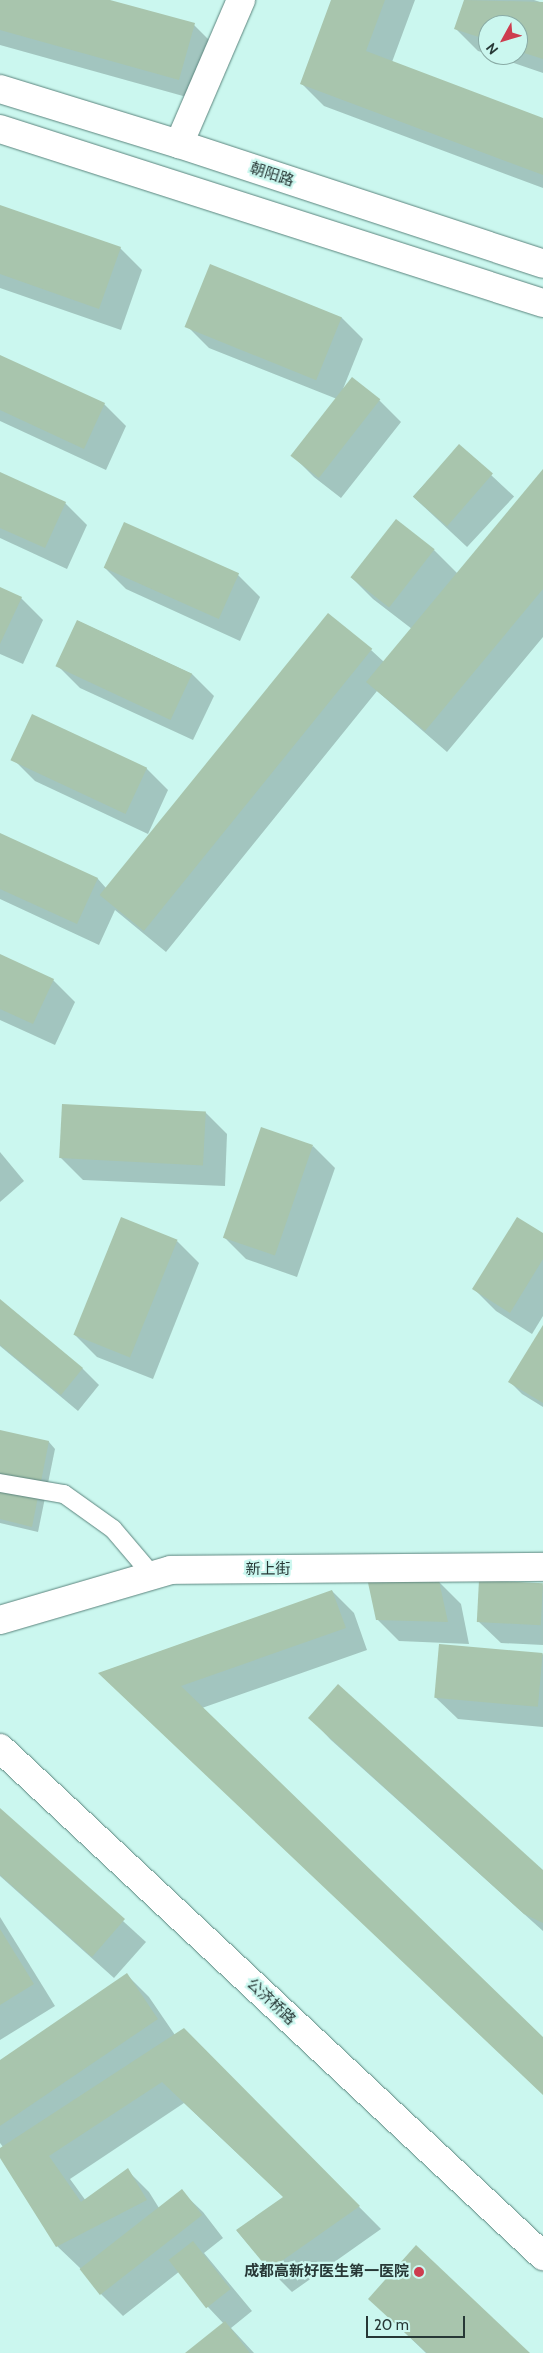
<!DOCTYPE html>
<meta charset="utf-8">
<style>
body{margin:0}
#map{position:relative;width:543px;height:2353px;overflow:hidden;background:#cbf7ef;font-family:Cabin,"Noto Sans SC",sans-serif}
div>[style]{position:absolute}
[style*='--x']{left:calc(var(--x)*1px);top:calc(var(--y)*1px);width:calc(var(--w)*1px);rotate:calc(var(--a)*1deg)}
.shadow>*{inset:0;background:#0003;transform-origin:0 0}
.building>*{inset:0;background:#a8c5ad;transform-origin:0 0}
.roads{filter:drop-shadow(0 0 1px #5b847d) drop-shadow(0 0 1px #5b847d)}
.lane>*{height:18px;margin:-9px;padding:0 9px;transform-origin:9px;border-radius:9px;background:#fff}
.street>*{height:28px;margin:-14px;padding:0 14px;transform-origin:14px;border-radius:14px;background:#fff}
.secondary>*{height:28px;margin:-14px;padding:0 14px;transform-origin:14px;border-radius:14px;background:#fff}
.dots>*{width:14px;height:14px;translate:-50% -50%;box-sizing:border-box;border:2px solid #cbf7ef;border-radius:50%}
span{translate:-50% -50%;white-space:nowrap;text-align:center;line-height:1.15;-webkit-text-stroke:4.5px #cbf7ef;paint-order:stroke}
.street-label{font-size:15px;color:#273836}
.poi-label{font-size:15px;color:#273836;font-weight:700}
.right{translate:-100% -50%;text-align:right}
.north{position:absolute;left:478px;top:15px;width:50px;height:50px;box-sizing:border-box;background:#cbf7ef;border:1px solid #89aba5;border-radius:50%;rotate:231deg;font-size:14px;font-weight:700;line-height:20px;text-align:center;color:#273836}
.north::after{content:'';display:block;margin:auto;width:18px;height:22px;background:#cd3d4f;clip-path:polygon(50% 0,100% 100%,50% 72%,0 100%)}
.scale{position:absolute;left:366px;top:2316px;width:99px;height:22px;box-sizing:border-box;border:2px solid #273836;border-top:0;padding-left:6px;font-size:15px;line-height:18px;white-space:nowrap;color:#273836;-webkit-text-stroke:4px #cbf7ef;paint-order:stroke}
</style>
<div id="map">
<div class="shadow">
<i style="clip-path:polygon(0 0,106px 0,194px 25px,216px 47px,201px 101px,0 45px)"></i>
<i style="clip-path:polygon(333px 0,415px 0,392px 62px,543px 119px,543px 188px,324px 106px,302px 84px)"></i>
<i style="clip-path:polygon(465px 0,534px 0,543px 3px,543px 73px,491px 55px,518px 55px,518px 25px,488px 25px,488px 54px,478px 51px,456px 29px)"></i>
<i style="clip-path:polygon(0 206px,120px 248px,142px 270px,121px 330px,0 288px)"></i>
<i style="clip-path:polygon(341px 317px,363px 339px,343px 389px,353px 379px,379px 400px,401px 422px,341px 498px,314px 477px,292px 455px,337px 399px,209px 348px,187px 326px)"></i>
<i style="clip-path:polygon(0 356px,104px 404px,126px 426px,106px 470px,0 421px)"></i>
<i style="left:460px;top:446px;width:74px;height:69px;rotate:43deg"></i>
<i style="clip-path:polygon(543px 471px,543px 637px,447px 752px,377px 691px,166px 952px,115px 910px,99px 945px,0 899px,0 835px,98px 879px,106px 888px,371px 650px,384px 662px,412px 629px,373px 599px,351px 577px,434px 550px,458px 574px)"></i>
<i style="clip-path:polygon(0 473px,65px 503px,87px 525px,67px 569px,0 538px)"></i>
<i style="clip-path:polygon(104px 567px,238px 575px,260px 597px,240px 641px,126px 589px)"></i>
<i style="clip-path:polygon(0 589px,21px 598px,43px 620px,23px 664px,0 654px)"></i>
<i style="clip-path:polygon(78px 621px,192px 674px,214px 696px,193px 740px,80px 688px,58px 666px)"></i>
<i style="clip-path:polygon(13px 759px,146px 768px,168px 790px,148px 834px,35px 781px)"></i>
<i style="clip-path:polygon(0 955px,53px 980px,75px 1002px,55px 1045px,0 1020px)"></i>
<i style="clip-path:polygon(205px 1112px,227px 1134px,225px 1186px,83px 1180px,61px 1158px)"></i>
<i style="clip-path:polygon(313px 1146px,335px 1168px,297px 1277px,246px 1259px,224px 1237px)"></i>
<i style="clip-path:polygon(0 1152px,24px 1181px,0 1202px)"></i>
<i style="clip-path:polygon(543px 1235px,543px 1316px,532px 1334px,496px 1311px,474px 1289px)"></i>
<i style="clip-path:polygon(177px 1241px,199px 1263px,153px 1379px,97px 1357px,75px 1335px)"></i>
<i style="clip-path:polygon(0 1300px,83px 1369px,99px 1385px,78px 1411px,0 1346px)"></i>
<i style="clip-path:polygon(543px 1327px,543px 1407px,522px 1394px,510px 1382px)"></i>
<i style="clip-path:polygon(0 1431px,49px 1442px,55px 1449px,38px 1532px,0 1523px)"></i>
<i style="clip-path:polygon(439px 1582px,461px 1604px,469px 1644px,399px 1641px,377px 1619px)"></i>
<i style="clip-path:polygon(543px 1585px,543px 1645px,501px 1643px,478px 1621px)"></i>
<i style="clip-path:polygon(332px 1591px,354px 1613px,367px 1650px,202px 1708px,543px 2039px,543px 2094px,100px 1673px)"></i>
<i style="clip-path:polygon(543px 1654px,543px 1727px,458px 1719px,435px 1697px)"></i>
<i style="clip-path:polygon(310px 1718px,543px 1872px,543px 1931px,331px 1740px)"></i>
<i style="clip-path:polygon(0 1809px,146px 1942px,114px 1978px,0 1876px)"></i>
<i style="clip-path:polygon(0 1917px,55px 2006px,0 2040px)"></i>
<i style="clip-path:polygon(127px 1975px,149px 1997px,175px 2035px,184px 2030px,381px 2229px,292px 2292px,270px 2270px,237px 2231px,285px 2198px,184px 2103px,70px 2179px,86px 2201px,127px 2170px,149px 2192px,159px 2208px,181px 2191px,203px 2212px,223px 2238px,204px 2253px,252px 2311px,231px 2328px,254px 2353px,187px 2353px,224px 2324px,208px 2307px,180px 2271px,123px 2316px,101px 2294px,80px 2268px,57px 2246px,0 2156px,0 2149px,3px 2147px,0 2143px,0 2061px)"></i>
<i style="clip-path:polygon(370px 2299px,528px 2353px,426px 2353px)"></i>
</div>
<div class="building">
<i style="clip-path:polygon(0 0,110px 0,195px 23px,179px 80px,0 30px)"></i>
<i style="clip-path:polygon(331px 0,385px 0,366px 51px,543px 118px,543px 175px,300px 84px)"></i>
<i style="clip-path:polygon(464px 0,543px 2px,543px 59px,518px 51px,518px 25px,488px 25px,488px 40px,454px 29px)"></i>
<i style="clip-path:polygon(0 205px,121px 247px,99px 309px,0 274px)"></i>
<i style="left:210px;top:264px;width:142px;height:68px;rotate:22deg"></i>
<i style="clip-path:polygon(0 355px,105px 403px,84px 449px,0 410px)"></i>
<i style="left:352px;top:377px;width:36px;height:100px;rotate:38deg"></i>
<i style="left:459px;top:444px;width:45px;height:70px;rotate:41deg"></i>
<i style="clip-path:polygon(543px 469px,543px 589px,425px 731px,366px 682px)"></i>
<i style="clip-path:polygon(0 472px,66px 502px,45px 548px,0 528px)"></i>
<i style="left:396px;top:519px;width:49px;height:74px;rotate:38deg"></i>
<i style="left:124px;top:522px;width:126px;height:50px;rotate:24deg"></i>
<i style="clip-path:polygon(0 587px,22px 597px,0 644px)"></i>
<i style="left:328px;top:613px;width:57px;height:363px;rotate:39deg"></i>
<i style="left:77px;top:620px;width:127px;height:51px;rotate:25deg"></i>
<i style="left:32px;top:714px;width:127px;height:51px;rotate:25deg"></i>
<i style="clip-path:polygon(0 833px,98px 878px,77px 924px,0 889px)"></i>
<i style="clip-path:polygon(0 954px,54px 979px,33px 1024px,0 1009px)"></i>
<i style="left:62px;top:1104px;width:144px;height:54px;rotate:3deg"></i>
<i style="left:261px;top:1127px;width:55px;height:117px;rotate:19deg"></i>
<i style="left:121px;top:1217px;width:61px;height:127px;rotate:22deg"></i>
<i style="clip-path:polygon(517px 1217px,543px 1233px,543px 1259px,510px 1313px,472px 1289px)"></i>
<i style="clip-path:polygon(0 1299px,83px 1368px,61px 1395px,0 1345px)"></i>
<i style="clip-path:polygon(543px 1325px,543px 1403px,508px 1382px)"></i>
<i style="clip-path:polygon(0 1430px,49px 1441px,32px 1527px,0 1519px)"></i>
<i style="clip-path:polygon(367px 1578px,439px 1581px,448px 1622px,376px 1620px)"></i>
<i style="left:479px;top:1580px;width:64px;height:42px;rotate:3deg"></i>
<i style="clip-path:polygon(332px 1590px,346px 1628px,181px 1686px,543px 2037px,543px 2095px,98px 1673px)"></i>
<i style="left:439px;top:1644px;width:104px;height:54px;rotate:5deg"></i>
<i style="clip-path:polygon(338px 1684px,543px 1870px,543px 1923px,524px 1914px,308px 1718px)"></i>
<i style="clip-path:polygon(0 1808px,125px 1919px,92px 1957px,0 1875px)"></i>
<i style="clip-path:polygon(0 1929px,34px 1984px,0 2005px)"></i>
<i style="clip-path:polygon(127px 1973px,158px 2019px,0 2126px,0 2060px)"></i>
<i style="clip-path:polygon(184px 2028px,360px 2206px,269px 2270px,236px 2230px,283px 2197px,162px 2082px,49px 2156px,81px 2202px,128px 2168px,147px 2200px,56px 2247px,0 2158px,0 2148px)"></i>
<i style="left:182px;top:2189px;width:33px;height:130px;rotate:52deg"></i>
<i style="left:193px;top:2241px;width:61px;height:31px;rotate:52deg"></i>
<i style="clip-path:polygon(416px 2245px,530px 2353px,427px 2353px,368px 2299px)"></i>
<i style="clip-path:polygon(225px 2321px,250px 2353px,185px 2353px)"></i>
</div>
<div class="roads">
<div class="lane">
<i style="--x:0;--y:1483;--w:65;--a:9.8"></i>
<i style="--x:64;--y:1494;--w:60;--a:35.5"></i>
<i style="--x:113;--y:1529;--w:62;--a:49.6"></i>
</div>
<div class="street">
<i style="--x:179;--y:144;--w:157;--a:-66.7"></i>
</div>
<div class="secondary">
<i style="--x:0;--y:89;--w:187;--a:17.1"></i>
<i style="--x:179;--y:144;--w:383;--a:18.2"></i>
<i style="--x:0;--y:129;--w:570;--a:17.77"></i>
<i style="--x:0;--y:1620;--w:178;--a:-16.3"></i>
<i style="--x:171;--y:1570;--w:372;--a:-0.5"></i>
<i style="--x:0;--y:1748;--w:744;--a:43.09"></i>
</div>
</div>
<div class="dots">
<i style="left:419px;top:2272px;background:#cd3d4f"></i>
</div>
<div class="street-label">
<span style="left:272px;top:175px;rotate:18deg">朝阳路</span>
<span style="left:268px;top:1570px">新上街</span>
<span style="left:271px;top:2002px;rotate:43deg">公济桥路</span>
</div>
<div class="poi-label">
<span class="right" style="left:409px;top:2272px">成都高新好医生第一医院</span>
</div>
<div class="north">N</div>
<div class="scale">20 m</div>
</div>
